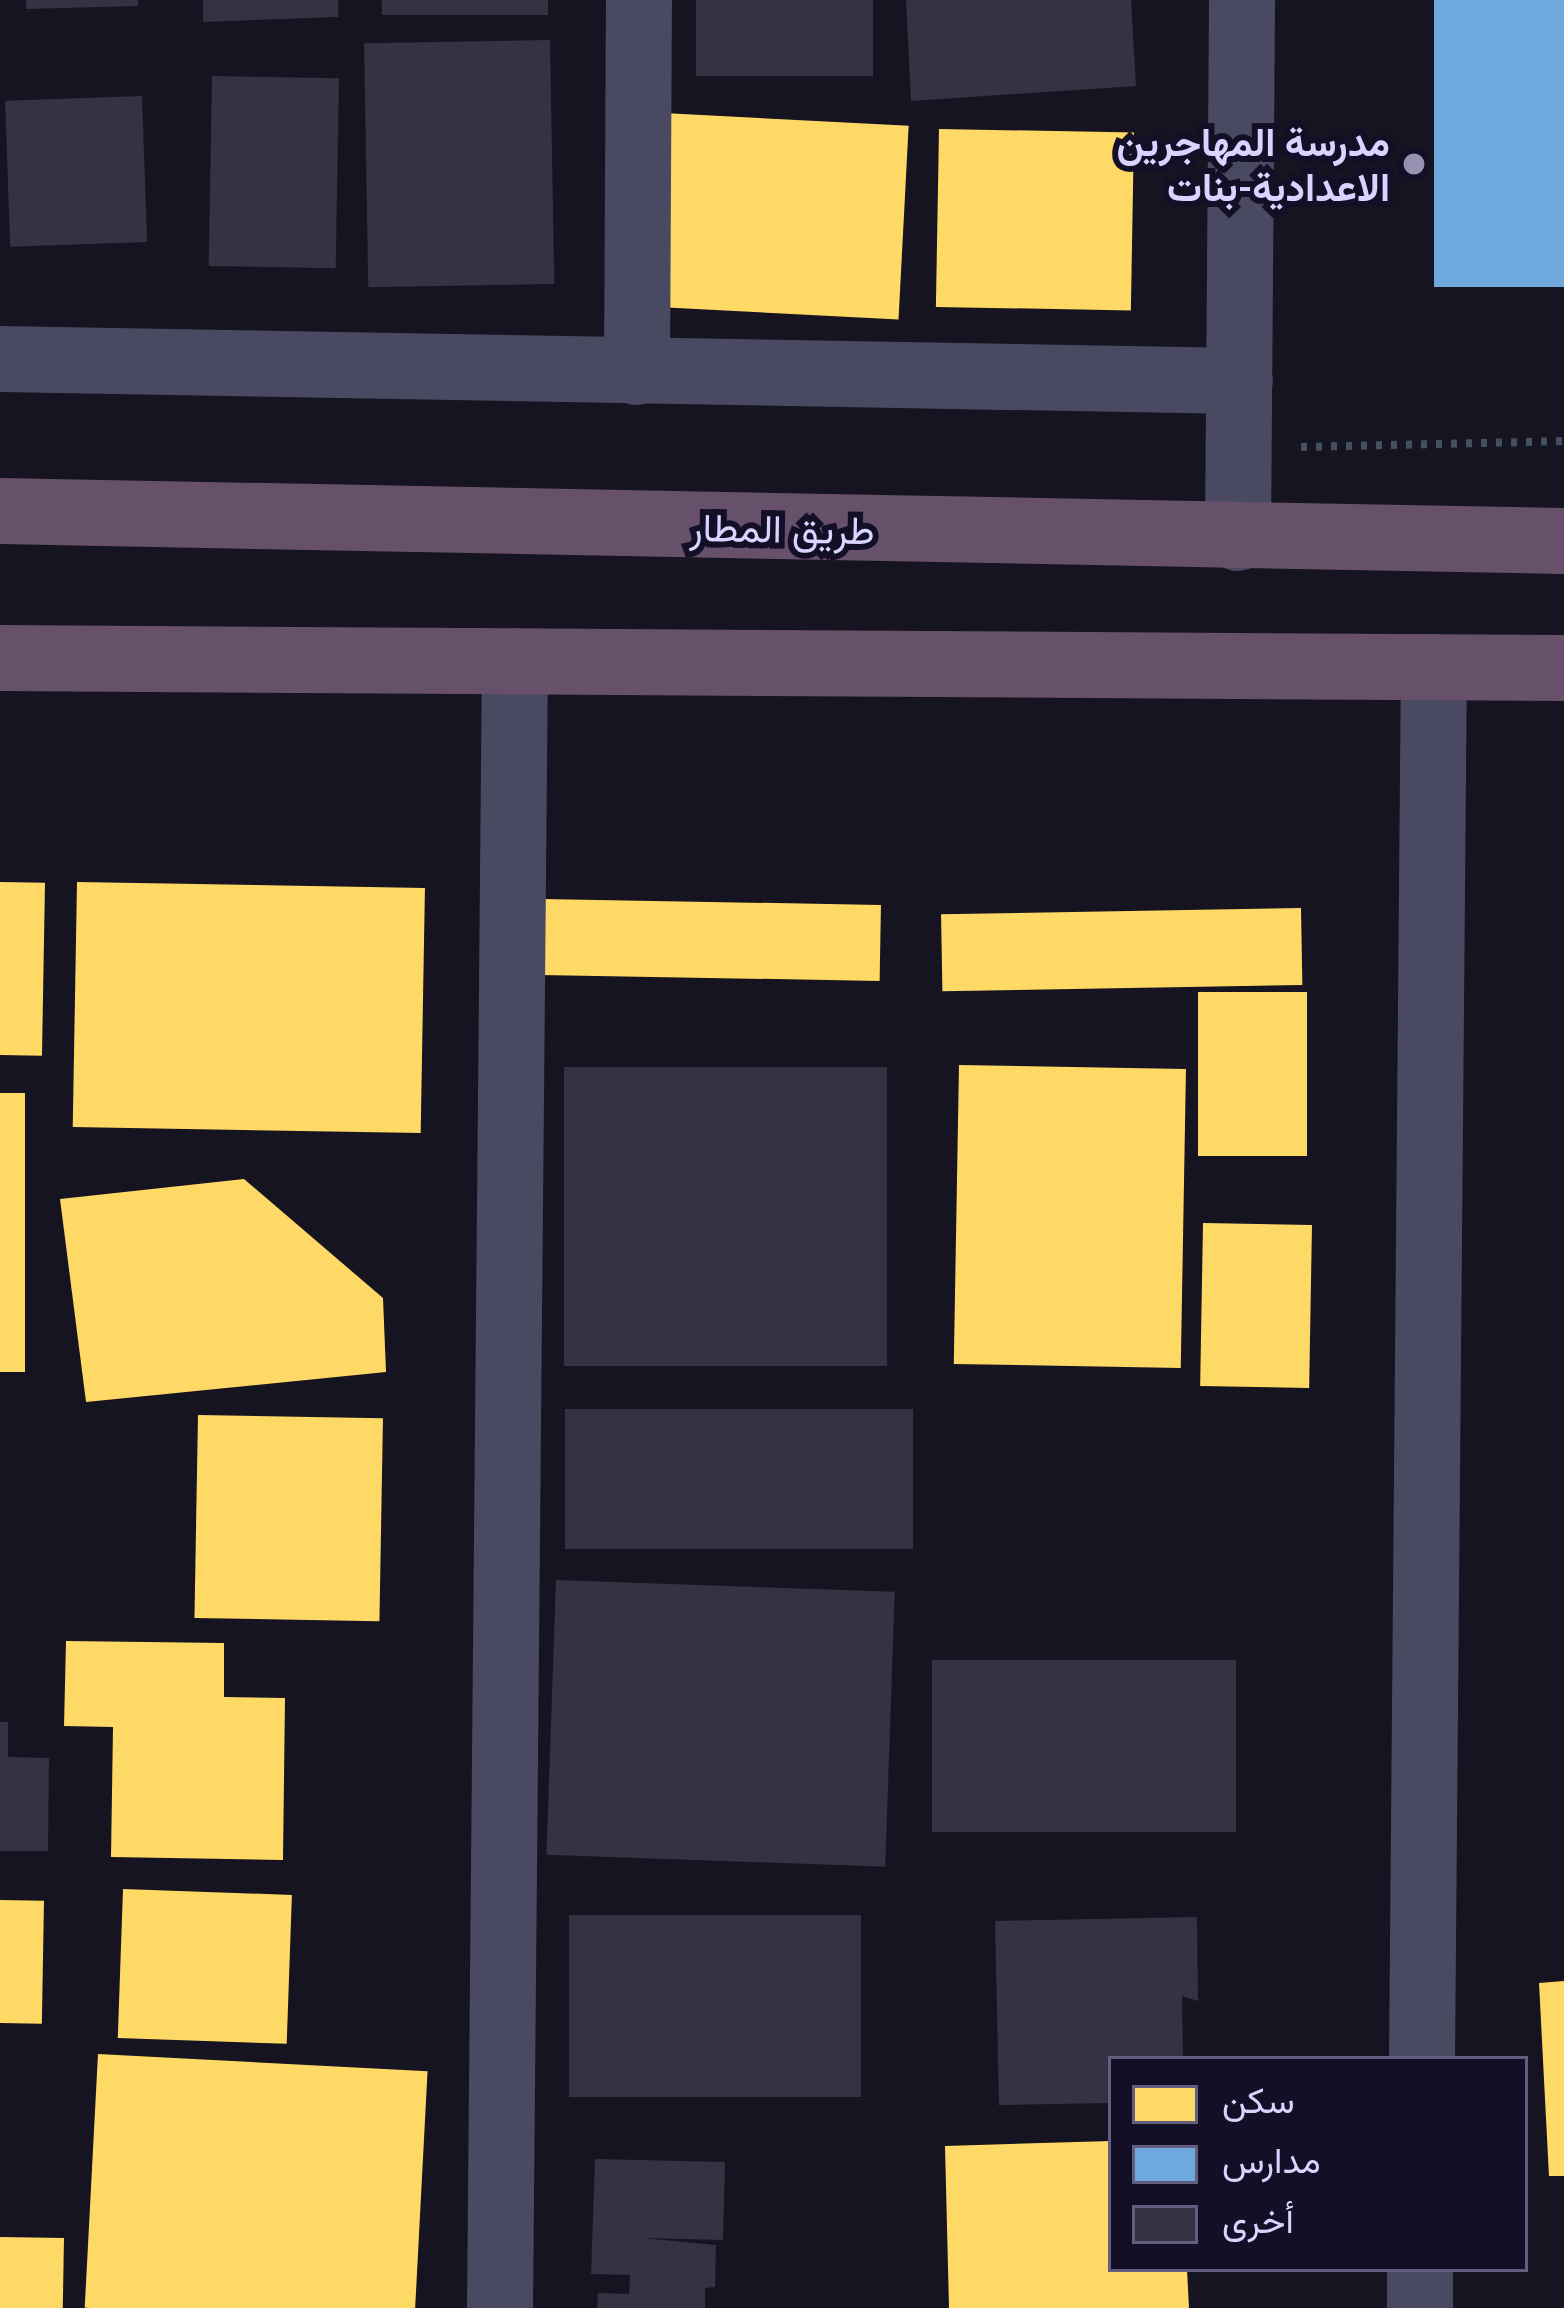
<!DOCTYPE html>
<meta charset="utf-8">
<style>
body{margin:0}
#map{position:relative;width:1564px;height:2308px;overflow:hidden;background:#161421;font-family:Lato,Vazirmatn,sans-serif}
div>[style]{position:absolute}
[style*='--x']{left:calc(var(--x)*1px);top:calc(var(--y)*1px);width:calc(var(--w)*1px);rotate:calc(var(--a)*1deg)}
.homes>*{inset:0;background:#ffd966;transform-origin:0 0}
.schools>*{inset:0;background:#6fa8dc;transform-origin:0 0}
.building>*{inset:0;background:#343243;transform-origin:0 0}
.path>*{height:8px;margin-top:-4px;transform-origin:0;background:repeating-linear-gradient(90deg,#44505f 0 6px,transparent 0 15px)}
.minor>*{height:66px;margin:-33px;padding:0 33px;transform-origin:33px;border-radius:33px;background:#4a4962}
.highway>*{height:66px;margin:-33px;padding:0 33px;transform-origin:33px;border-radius:33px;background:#67516a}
.dots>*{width:33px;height:33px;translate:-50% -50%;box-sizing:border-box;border:6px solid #130f26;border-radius:50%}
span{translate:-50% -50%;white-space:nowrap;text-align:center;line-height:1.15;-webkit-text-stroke:12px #130f26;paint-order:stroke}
.poi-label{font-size:39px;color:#d9d4ff;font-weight:700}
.right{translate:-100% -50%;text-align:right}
.street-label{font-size:39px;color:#d9d4ff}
.legend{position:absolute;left:1108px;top:2056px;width:420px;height:216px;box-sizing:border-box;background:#130f26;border:3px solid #625e7d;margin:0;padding:15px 21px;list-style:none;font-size:36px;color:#d9d4ff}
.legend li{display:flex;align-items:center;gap:24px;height:60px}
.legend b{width:60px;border:3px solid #625e7d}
</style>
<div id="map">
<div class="homes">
<i style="left:663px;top:113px;width:246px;height:194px;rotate:3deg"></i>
<i style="left:939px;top:129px;width:195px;height:178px;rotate:1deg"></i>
<i style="left:0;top:882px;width:45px;height:173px;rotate:1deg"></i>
<i style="left:77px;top:882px;width:348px;height:245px;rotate:1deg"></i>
<i style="left:542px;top:899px;width:339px;height:76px;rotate:1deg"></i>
<i style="left:1301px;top:908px;width:77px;height:360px;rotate:89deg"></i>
<i style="left:1198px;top:992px;width:109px;height:164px"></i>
<i style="left:959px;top:1065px;width:227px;height:299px;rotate:1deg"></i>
<i style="left:0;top:1093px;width:25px;height:279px"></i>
<i style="clip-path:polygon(244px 1179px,383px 1298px,386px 1372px,86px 1402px,60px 1199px)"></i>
<i style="left:1203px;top:1223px;width:109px;height:163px;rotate:1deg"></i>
<i style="left:198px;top:1415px;width:185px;height:203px;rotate:1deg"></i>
<i style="clip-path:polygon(66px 1641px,224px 1643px,224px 1697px,285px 1698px,283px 1860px,111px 1857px,113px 1727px,64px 1726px)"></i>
<i style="left:123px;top:1889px;width:169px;height:149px;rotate:2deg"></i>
<i style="left:0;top:1900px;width:44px;height:123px;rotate:1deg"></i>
<i style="clip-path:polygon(1564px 1981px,1564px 2176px,1549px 2176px,1539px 1983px)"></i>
<i style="left:98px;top:2054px;width:330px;height:254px;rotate:3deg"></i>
<i style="clip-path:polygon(1111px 2141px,1111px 2269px,1187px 2269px,1189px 2308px,949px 2308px,945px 2146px)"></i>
<i style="left:0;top:2237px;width:64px;height:71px;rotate:1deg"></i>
</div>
<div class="schools">
<i style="left:1434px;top:0;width:130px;height:287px"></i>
</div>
<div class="building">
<i style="clip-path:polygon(26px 0,138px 0,138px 6px,26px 9px)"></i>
<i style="clip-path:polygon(203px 0,338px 0,338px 17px,203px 22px)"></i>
<i style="left:382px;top:0;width:166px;height:15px"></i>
<i style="left:696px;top:0;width:177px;height:76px"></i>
<i style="clip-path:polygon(906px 0,1131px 0,1136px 86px,911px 101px)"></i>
<i style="left:550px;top:40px;width:244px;height:186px;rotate:89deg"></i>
<i style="left:212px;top:76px;width:127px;height:190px;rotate:1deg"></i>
<i style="left:142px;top:96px;width:146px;height:137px;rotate:88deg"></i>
<i style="left:564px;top:1067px;width:323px;height:299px"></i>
<i style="left:565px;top:1409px;width:348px;height:140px"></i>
<i style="left:556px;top:1580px;width:339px;height:275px;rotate:2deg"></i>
<i style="left:932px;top:1660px;width:304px;height:172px"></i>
<i style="clip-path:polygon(0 1722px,8px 1722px,8px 1757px,49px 1758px,48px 1851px,0 1851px)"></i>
<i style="left:569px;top:1915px;width:292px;height:182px"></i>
<i style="clip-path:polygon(1197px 1917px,1198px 2001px,1182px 1996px,1183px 2059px,1111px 2059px,1111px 2103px,999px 2105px,995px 1921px)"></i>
<i style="clip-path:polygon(595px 2159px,725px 2162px,723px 2240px,642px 2238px,716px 2245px,715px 2287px,705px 2288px,705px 2308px,597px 2308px,598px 2293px,629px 2294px,630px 2275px,591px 2274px)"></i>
</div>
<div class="path">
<i style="--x:1301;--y:447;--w:263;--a:-1.3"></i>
</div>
<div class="minor">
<i style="--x:0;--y:359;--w:1240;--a:1.02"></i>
<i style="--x:637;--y:372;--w:372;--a:-89.7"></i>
<i style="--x:1238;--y:538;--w:538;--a:-89.57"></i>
<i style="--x:1422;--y:2059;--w:1392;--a:-89.51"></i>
<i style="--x:500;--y:2308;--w:1647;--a:-89.48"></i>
<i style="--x:1420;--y:2308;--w:39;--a:-90"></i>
</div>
<div class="highway">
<i style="--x:0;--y:511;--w:1564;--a:1.1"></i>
<i style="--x:0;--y:658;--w:1564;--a:0.37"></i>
</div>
<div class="dots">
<i style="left:1414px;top:164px;background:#9591b1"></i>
</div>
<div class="poi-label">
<span class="right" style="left:1390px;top:164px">مدرسة المهاجرين<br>الاعدادية-بنات</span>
</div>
<div class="street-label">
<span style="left:782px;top:528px;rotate:1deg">طريق المطار</span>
</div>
<ul class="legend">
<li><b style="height:33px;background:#ffd966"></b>سكن</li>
<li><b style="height:33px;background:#6fa8dc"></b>مدارس</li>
<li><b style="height:33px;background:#343243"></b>أخرى</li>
</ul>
</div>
